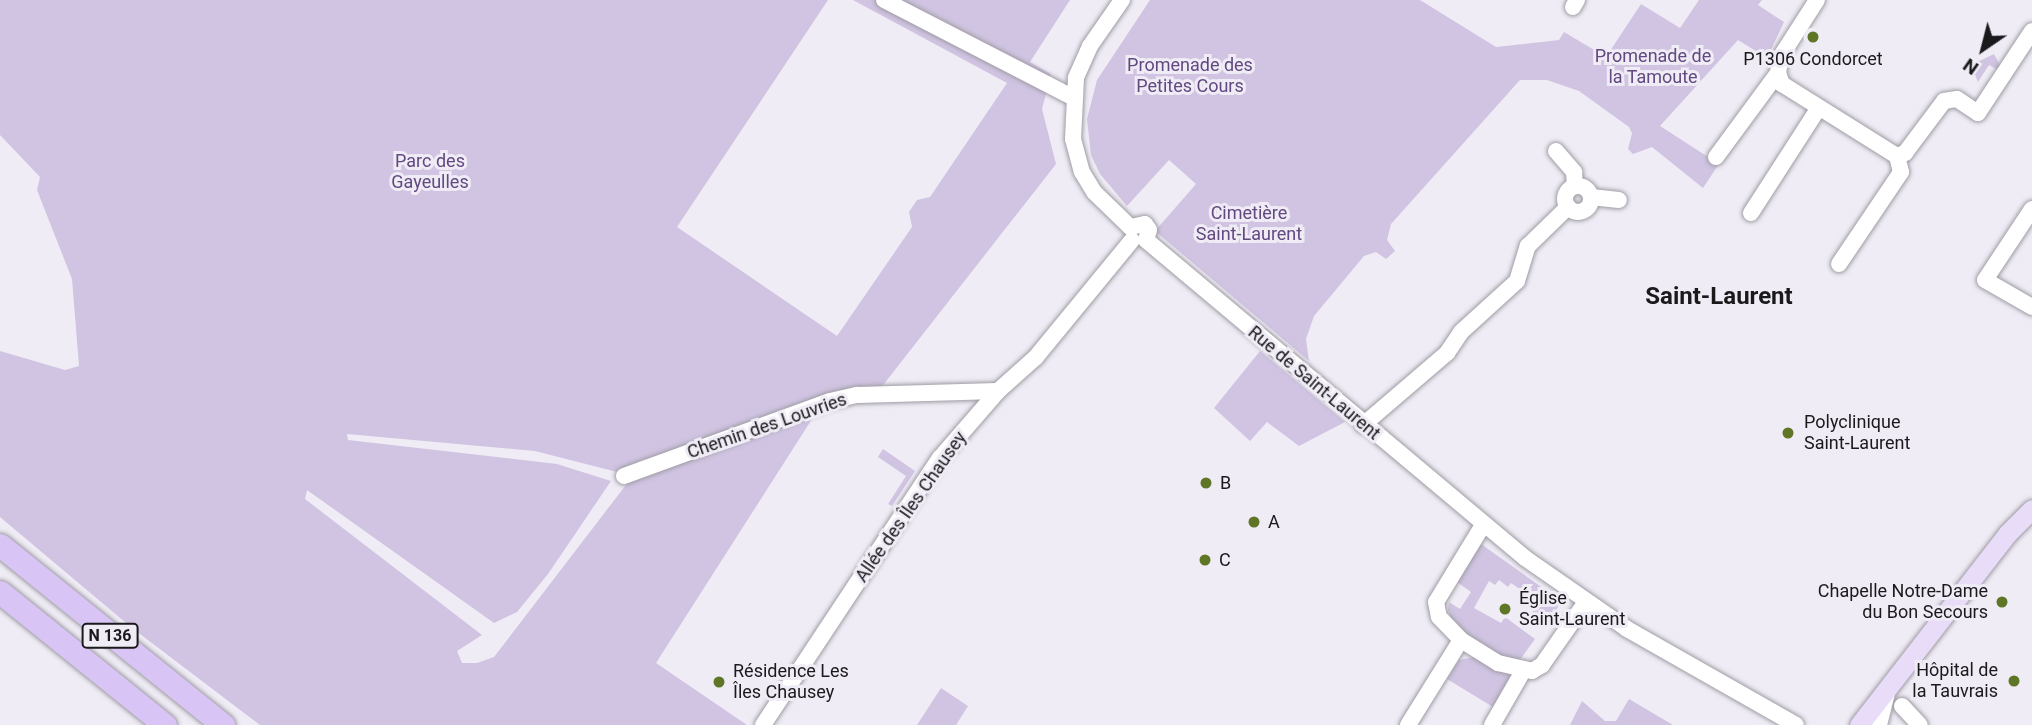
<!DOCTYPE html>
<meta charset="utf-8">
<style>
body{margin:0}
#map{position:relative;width:2032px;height:725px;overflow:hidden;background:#efecf5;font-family:Roboto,sans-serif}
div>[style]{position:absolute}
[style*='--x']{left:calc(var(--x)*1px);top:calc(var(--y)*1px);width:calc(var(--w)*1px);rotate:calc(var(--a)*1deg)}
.green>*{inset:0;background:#d0c4e2}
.roads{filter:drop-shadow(0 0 2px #9f9ca4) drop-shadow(0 0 2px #9f9ca4)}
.minor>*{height:16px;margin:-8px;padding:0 8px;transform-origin:8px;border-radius:8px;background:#fff}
.minor>.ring{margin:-8px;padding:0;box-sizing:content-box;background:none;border:16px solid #fff;border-radius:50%}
.major>*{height:19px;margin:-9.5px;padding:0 9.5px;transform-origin:9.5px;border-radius:9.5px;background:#e8dcf9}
.highway>*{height:23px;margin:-11.5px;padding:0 11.5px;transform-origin:11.5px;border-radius:11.5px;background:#d8c4f5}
.dots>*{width:19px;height:19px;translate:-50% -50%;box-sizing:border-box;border:4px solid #efecf5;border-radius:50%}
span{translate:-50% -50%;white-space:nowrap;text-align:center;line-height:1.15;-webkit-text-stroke:6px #efecf5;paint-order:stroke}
.shield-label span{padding:2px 5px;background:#efecf5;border:2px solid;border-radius:5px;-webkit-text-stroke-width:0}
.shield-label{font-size:16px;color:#1a191c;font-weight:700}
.park-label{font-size:18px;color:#624981}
.poi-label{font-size:18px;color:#1a191c}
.left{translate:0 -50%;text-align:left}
.right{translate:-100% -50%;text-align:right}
.street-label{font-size:18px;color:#1a191c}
.district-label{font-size:24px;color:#1a191c;font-weight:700}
.north{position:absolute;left:1948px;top:14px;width:70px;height:70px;-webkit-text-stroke:5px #efecf5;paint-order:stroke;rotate:215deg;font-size:19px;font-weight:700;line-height:28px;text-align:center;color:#1a191c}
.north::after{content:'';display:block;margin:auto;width:24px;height:32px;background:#1a191c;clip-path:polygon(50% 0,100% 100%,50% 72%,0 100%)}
</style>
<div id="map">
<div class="green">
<i style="clip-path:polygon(0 0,828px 0,677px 227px,837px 336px,912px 227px,909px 212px,917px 200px,930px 197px,1007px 83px,853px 0,1070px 0,1030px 62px,1051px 74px,1042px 109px,1056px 164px,880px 389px,639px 461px,621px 473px,535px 451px,347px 434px,348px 440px,557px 464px,611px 481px,548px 574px,517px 612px,494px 623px,307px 490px,305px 499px,482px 635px,457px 651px,462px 663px,477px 663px,494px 657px,632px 477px,812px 410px,814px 416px,656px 663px,747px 725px,260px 725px,132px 628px,0 517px,0 351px,65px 370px,79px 366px,72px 279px,37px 190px,40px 177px,0 135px)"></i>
<i style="clip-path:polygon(1150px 0,1420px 0,1496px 47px,1559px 40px,1564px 32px,1606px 57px,1641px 4px,1680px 28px,1699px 0,1762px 0,1758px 5px,1784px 22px,1767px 58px,1738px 40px,1660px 126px,1719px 164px,1703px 188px,1652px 147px,1633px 154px,1628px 149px,1632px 133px,1629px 127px,1579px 91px,1547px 80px,1520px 80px,1391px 224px,1387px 240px,1395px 251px,1386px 259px,1376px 252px,1364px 256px,1314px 316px,1306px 339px,1309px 361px,1155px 231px,1196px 184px,1169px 160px,1127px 206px,1100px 174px,1091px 155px,1087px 119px,1097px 80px)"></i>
<i style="clip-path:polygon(1994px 54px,2001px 67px,1998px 70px,1989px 65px,1978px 82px,1971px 65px)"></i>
<i style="clip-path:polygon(1260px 351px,1345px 422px,1299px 446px,1267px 422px,1250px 441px,1214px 408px)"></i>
<i style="clip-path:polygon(883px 449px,915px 471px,892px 506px,888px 504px,906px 476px,878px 457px)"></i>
<i style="clip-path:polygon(1481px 544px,1561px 601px,1548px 625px,1546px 618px,1533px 612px,1528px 595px,1511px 583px,1508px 587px,1499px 580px,1495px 585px,1489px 581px,1474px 608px,1501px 623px,1505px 617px,1535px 639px,1519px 661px,1498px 656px,1471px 639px,1452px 621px,1448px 610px,1449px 602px,1460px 609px,1471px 592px,1457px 582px)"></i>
<i style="clip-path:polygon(1481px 656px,1511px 675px,1493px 707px,1447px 679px,1459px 660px)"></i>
<i style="clip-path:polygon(941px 688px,968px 706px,956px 725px,917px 725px)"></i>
<i style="clip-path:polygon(1629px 699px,1673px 725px,1570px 725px,1582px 701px,1605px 721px,1616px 721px)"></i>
</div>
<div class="roads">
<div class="minor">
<i style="--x:884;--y:0;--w:212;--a:27.3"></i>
<i style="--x:1122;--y:0;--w:56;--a:124.8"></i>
<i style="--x:1090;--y:46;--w:35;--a:114"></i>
<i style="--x:1076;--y:78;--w:61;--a:92.8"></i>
<i style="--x:1073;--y:139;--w:34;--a:75"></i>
<i style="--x:1082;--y:172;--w:23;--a:59"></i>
<i style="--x:1094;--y:192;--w:50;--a:44.2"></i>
<i style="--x:1817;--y:0;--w:67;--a:122.7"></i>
<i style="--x:1781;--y:56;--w:17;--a:100"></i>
<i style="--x:1778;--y:73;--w:12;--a:70"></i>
<i style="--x:1782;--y:84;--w:136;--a:32.1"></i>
<i style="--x:1897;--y:156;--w:9;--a:-21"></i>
<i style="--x:1905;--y:153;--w:65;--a:-53.1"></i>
<i style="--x:1944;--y:101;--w:13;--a:-9"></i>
<i style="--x:1957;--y:99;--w:25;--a:34"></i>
<i style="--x:1978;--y:113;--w:98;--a:-56.6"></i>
<i style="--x:1573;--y:7;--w:8;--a:-60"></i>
<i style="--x:1556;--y:151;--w:28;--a:49"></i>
<i style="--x:1574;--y:172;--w:14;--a:86"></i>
<i style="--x:1716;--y:157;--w:104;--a:-53.6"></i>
<i class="ring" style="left:1565px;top:186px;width:10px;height:10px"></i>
<i style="--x:1591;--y:197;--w:28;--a:6"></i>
<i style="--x:2032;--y:209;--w:85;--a:123.5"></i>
<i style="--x:1985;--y:280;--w:54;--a:29.9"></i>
<i style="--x:1751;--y:213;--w:124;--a:-57.2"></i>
<i style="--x:1130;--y:227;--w:15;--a:-11"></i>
<i style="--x:1145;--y:224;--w:7;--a:56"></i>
<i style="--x:1149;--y:230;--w:10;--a:107"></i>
<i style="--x:1146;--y:240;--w:495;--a:40"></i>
<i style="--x:1525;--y:558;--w:124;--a:34.8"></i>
<i style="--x:1627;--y:629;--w:194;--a:29.6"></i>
<i style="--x:1839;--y:264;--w:111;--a:-56"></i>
<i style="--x:1901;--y:172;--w:16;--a:-104"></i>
<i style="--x:1363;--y:425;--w:111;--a:-40.6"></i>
<i style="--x:1447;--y:353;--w:25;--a:-56"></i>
<i style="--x:1461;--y:332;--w:76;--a:-42.3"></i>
<i style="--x:1517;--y:281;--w:37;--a:-73"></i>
<i style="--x:1528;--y:246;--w:56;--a:-44.3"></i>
<i style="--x:624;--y:476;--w:219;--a:-20"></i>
<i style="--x:830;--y:401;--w:28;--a:-13"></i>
<i style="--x:857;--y:395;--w:141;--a:-1.6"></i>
<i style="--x:1483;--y:525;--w:90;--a:121.4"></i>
<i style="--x:1436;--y:602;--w:15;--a:79"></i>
<i style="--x:1439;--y:617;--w:32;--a:46"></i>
<i style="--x:1461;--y:640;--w:44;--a:31.9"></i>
<i style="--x:1498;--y:663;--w:35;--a:13"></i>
<i style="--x:1532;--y:671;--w:12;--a:-31"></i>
<i style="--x:1542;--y:665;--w:77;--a:-55.1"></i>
<i style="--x:1902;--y:706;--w:26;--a:47"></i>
<i style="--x:763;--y:725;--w:320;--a:-56.5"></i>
<i style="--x:940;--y:458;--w:89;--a:-49.1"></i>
<i style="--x:998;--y:391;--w:51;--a:-41.8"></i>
<i style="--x:1036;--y:357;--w:151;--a:-50.6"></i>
<i style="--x:1408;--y:725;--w:100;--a:-58.1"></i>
<i style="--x:1492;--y:725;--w:62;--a:-60.1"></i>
<i style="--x:1879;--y:725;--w:32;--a:-76"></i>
</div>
<div class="major">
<i style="--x:1859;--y:725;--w:242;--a:-52.2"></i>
<i style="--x:2007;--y:534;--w:35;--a:-45"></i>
</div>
<div class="highway">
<i style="--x:0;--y:545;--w:287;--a:38.9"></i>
<i style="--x:0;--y:592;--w:212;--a:38.9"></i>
</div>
</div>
<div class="dots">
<i style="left:1813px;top:37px;background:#5f7627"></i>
<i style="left:1788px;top:433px;background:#5f7627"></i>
<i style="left:1206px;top:483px;background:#5f7627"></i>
<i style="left:1254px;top:522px;background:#5f7627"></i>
<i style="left:1205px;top:560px;background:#5f7627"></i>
<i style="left:2002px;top:602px;background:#5f7627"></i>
<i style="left:1505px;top:609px;background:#5f7627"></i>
<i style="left:2014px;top:681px;background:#5f7627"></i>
<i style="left:719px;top:682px;background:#5f7627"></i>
</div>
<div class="shield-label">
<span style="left:110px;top:636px">N 136</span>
</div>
<div class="park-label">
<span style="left:1653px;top:67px">Promenade de<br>la Tamoute</span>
<span style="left:1190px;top:76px">Promenade des<br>Petites Cours</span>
<span style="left:430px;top:172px">Parc des<br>Gayeulles</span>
<span style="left:1249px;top:224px">Cimetière<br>Saint-Laurent</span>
</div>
<div class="poi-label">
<span style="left:1813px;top:59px">P1306 Condorcet</span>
<span class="left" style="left:1804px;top:433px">Polyclinique<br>Saint-Laurent</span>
<span class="left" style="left:1220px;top:483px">B</span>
<span class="left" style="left:1268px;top:522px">A</span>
<span class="left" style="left:1219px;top:560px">C</span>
<span class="right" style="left:1988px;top:602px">Chapelle Notre-Dame<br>du Bon Secours</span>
<span class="left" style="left:1519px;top:609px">Église<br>Saint-Laurent</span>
<span class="right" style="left:1998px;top:681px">Hôpital de<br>la Tauvrais</span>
<span class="left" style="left:733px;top:682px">Résidence Les<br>Îles Chausey</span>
</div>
<div class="street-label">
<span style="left:1314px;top:383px;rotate:40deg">Rue de Saint-Laurent</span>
<span style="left:767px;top:426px;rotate:-19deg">Chemin des Louvries</span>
<span style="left:911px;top:507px;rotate:-55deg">Allée des Îles Chausey</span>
</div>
<div class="district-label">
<span style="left:1719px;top:297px">Saint-Laurent</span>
</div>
<div class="north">N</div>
</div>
